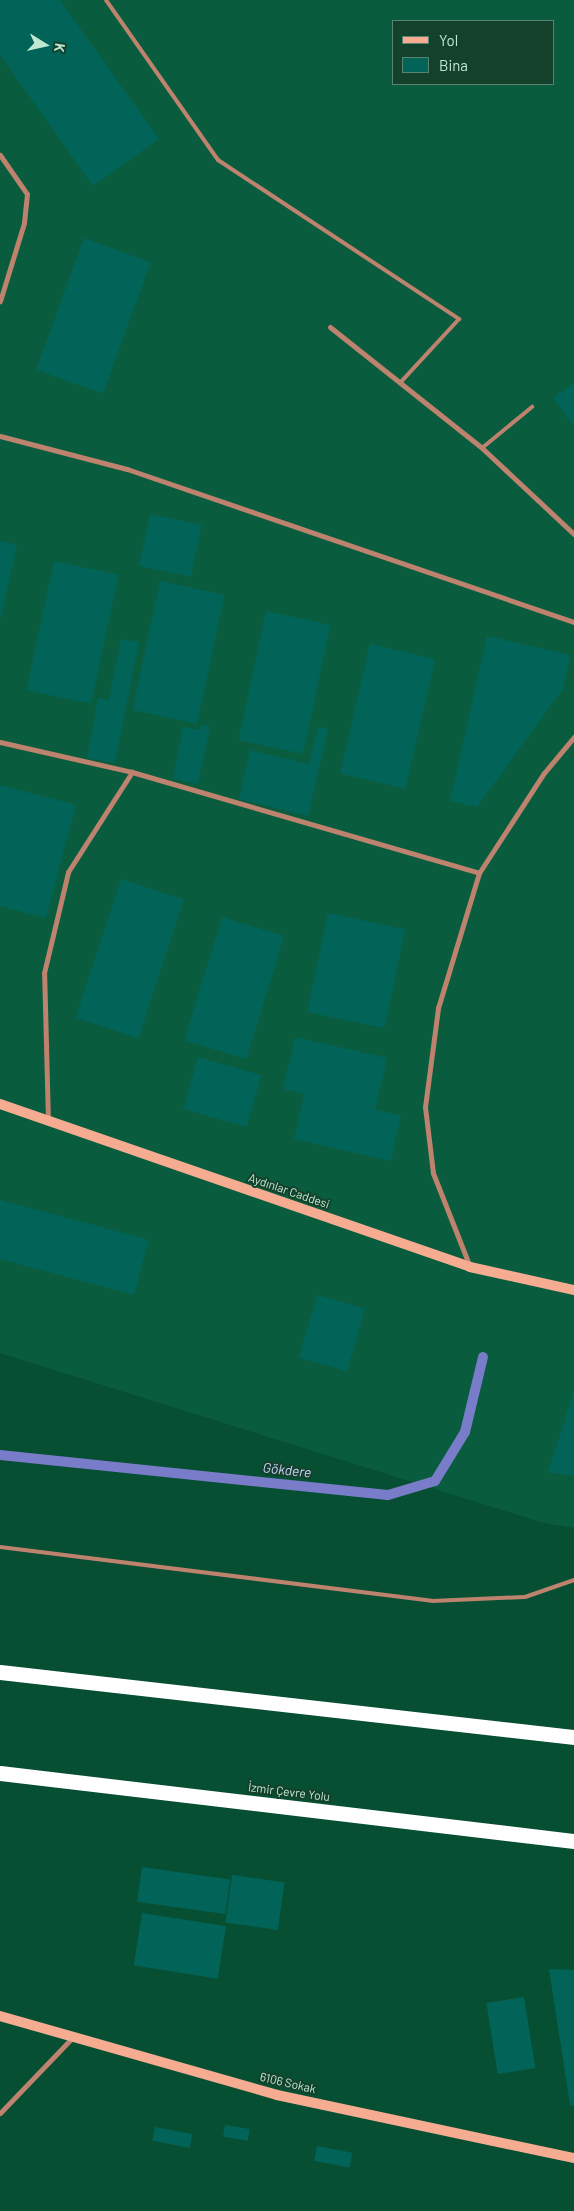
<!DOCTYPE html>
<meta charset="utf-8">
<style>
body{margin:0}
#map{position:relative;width:574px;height:2211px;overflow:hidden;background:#074f33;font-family:Barlow,sans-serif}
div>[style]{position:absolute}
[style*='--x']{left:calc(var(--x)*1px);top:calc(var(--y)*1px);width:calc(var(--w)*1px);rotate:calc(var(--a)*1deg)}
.built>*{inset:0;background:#095c3d}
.stream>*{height:10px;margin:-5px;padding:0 5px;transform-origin:5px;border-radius:5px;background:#787cc9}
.building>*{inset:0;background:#026458;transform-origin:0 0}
.lane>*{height:4px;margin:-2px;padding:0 2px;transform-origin:2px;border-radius:2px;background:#bd836e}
.street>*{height:5px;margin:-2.5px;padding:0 2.5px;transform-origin:2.5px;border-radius:2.5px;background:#bd836e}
.secondary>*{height:10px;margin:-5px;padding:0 5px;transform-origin:5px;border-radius:5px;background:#f6ac91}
.highway>*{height:15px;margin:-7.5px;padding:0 7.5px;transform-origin:7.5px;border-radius:7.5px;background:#fff}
span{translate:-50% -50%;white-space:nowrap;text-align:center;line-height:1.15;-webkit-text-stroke:4px #14412c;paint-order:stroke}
.street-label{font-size:12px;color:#c0e7d1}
.water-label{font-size:14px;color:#cbd0fa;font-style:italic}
.legend{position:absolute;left:392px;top:20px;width:162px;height:65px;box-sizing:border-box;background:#14412c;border:1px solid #59836e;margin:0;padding:6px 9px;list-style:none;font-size:15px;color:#c0e7d1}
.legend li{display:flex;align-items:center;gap:10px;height:25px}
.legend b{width:25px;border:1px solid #59836e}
.north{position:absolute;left:20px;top:20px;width:50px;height:50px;-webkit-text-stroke:4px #14412c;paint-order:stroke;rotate:100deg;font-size:14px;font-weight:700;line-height:20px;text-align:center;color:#c0e7d1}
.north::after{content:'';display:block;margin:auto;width:18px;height:22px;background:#c0e7d1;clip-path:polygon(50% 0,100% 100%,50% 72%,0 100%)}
</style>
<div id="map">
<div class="built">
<i style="clip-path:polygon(evenodd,0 0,574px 0,574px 1528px,544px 1523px,0 1353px,0 0,393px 21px,553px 21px,553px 84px,393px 84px,393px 21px)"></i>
</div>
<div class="stream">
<i style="--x:0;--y:1455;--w:390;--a:5.9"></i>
<i style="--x:388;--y:1495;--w:49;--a:-16.6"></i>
<i style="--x:435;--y:1481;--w:57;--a:-58.5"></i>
<i style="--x:465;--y:1432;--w:77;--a:-76.5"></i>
</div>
<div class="building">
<i style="clip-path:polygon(0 0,60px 0,159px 139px,93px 186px,0 55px)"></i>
<i style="left:84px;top:238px;width:71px;height:140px;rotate:20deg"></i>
<i style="clip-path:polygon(574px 383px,574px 426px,553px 398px)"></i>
<i style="left:150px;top:514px;width:53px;height:53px;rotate:12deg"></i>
<i style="clip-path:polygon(0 541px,17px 545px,1px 617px,0 617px)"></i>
<i style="left:54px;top:561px;width:66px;height:132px;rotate:12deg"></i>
<i style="left:160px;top:581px;width:66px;height:132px;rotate:12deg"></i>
<i style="left:266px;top:611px;width:66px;height:132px;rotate:12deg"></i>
<i style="clip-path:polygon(487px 636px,570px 655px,563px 689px,477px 807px,450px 801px)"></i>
<i style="clip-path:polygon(121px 639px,139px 642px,115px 763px,87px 758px,98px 698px,109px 700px)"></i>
<i style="left:370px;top:644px;width:67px;height:133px;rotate:13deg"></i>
<i style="clip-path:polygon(201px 725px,210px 726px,198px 784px,173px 779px,183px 727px,200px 730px)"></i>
<i style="clip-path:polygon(318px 727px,328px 729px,308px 816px,239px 799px,250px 750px,309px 764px)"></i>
<i style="clip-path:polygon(0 785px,76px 805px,46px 918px,0 906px)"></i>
<i style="left:121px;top:879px;width:66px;height:146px;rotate:18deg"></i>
<i style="left:328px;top:913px;width:79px;height:101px;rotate:12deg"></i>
<i style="left:222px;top:917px;width:65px;height:129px;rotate:17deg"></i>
<i style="clip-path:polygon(295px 1037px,387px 1058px,375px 1110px,401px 1115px,391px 1161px,294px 1139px,304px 1094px,283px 1089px)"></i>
<i style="left:198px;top:1057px;width:66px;height:54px;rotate:16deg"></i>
<i style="left:0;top:1200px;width:154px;height:57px;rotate:15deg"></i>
<i style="left:317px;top:1295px;width:50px;height:65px;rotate:16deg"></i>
<i style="clip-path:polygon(574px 1391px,574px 1476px,548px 1472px)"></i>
<i style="left:142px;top:1867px;width:89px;height:35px;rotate:8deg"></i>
<i style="left:232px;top:1875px;width:53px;height:48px;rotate:8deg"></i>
<i style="left:142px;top:1913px;width:85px;height:53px;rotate:9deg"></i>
<i style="clip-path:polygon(549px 1969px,574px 1970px,574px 2106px,570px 2105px)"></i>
<i style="left:524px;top:1997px;width:72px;height:38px;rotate:81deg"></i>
<i style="left:225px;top:2125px;width:25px;height:12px;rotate:9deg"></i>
<i style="left:155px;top:2127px;width:38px;height:14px;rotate:11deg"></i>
<i style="left:317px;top:2146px;width:36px;height:15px;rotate:11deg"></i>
</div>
<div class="lane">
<i style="--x:106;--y:0;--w:195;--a:55"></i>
<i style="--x:218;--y:160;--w:289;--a:33.4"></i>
<i style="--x:459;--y:319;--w:87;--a:132.7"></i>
<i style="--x:482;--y:448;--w:65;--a:-39.4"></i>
<i style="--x:0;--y:1547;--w:435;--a:7.1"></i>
<i style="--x:432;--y:1601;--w:93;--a:-2.5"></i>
<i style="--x:525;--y:1597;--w:52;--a:-19.1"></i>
</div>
<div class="street">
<i style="--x:0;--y:155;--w:47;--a:55.3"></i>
<i style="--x:27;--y:194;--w:29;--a:96"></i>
<i style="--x:24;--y:223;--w:82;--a:107.1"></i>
<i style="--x:330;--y:327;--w:194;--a:38.5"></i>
<i style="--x:482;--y:448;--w:126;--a:43.1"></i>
<i style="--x:0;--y:436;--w:131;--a:14.6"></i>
<i style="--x:127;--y:469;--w:472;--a:18.9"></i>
<i style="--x:0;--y:742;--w:135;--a:12.8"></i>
<i style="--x:132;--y:772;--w:361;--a:16.2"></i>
<i style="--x:48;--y:1121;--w:148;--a:-91.5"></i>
<i style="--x:44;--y:973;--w:104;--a:-76.6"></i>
<i style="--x:68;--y:872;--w:119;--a:-57.4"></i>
<i style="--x:470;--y:1267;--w:101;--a:-111.5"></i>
<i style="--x:433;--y:1173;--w:66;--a:-96.9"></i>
<i style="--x:425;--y:1107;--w:100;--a:-82.5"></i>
<i style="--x:438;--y:1008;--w:141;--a:-73.1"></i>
<i style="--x:479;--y:873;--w:119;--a:-57"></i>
<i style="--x:544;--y:773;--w:47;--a:-50.2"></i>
<i style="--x:0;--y:2113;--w:105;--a:-46.2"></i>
</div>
<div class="secondary">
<i style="--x:0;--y:1104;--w:497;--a:19.1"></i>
<i style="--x:470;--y:1267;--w:107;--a:12.5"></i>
<i style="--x:0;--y:2016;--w:288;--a:15.9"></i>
<i style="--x:277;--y:2095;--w:304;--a:12"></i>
</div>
<div class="highway">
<i style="--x:0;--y:1672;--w:578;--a:6.46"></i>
<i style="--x:0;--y:1773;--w:578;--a:6.76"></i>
</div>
<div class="street-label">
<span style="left:289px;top:1191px;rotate:19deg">Aydınlar Caddesi</span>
<span style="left:289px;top:1792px;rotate:7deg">İzmir Çevre Yolu</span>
<span style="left:288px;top:2083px;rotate:13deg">6106 Sokak</span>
</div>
<div class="water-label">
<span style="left:287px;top:1470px;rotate:6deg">Gökdere</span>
</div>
<ul class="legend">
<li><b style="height:6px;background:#f6ac91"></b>Yol</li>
<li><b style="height:14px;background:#026458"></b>Bina</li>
</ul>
<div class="north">K</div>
</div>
